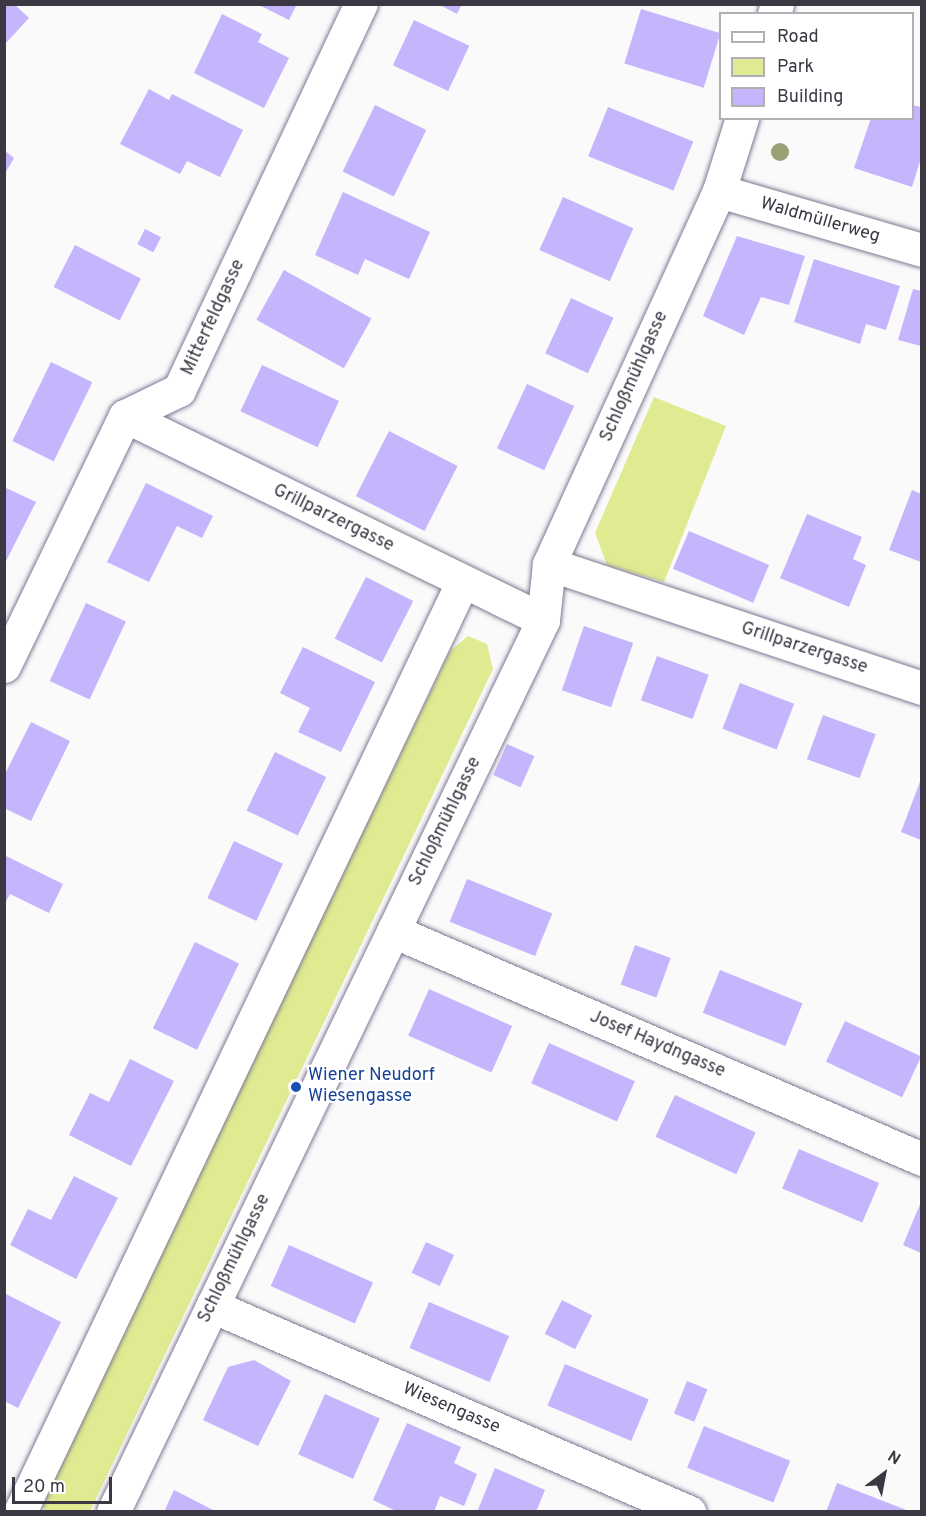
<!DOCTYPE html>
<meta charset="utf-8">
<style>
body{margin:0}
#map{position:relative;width:926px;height:1516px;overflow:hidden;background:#fafafa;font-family:Overpass,sans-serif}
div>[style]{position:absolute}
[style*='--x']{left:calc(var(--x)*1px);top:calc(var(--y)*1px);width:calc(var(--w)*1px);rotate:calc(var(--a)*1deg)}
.green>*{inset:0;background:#e0ea91}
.building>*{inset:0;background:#c5b5fc;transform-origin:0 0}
.roads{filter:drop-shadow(0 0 2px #7e7893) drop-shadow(0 0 2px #7e7893)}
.street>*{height:33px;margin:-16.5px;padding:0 16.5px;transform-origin:16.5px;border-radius:16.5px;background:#fff}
.trees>*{width:18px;height:18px;margin:-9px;border-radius:50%;background:#9ca075}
.dots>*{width:16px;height:16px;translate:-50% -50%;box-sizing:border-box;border:3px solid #fff;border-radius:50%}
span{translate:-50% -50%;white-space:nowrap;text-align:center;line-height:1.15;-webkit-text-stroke:4.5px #fff;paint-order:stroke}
.street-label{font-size:18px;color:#3b3844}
.transit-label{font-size:18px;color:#164399}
.left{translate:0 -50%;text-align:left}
.frame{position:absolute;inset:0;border:6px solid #3b3844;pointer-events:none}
.legend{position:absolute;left:719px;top:12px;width:195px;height:108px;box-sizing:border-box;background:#fff;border:2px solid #b1afb4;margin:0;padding:8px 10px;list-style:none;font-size:18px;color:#3b3844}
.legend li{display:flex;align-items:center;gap:12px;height:30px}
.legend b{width:30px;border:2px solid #b1afb4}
.north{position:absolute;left:854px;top:1444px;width:60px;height:60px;-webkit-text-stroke:4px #fff;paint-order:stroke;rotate:32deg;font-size:16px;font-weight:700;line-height:24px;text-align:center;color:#3b3844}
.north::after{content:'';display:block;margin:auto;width:21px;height:27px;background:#3b3844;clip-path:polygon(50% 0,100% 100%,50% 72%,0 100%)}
.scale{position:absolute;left:12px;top:1477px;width:100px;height:27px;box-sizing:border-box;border:3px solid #3b3844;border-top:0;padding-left:8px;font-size:18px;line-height:21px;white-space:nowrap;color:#3b3844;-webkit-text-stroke:4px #fff;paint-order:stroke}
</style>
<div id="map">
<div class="green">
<i style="clip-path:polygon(654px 397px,726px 426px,664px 582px,607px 565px,595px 533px)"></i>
<i style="clip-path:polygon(468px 636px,487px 644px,493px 669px,90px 1511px,45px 1511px,41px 1501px,450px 651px)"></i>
</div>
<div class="building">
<i style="clip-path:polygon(257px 4px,297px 4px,289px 20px)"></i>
<i style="clip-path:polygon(438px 4px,462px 4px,457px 14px)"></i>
<i style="clip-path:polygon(5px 5px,15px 5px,29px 18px,5px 44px)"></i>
<i style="left:641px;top:9px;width:83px;height:57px;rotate:17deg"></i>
<i style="clip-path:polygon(222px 14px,262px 34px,258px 42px,289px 58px,264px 108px,194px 73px)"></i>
<i style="left:414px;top:20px;width:61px;height:50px;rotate:25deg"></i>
<i style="clip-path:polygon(149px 89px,169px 100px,172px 94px,243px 130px,220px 177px,187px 161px,180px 174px,120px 144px)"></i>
<i style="left:375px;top:105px;width:57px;height:74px;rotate:26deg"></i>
<i style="clip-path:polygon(912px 105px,921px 107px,921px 158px,912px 187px,854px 168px,871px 118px,912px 118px)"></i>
<i style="left:608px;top:107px;width:92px;height:53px;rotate:22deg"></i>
<i style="clip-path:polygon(4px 150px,14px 158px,4px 175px)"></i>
<i style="clip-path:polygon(343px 192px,430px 232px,409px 279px,365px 259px,358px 275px,315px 255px)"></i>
<i style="left:563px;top:197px;width:77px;height:58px;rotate:24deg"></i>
<i style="left:145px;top:229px;width:18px;height:17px;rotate:27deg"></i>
<i style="clip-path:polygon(737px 236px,805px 256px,789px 305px,761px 297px,744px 335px,703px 316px)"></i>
<i style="left:75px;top:245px;width:74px;height:47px;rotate:27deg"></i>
<i style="clip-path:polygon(814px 259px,900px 286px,886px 330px,866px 324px,860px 344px,794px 322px)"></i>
<i style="left:284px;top:270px;width:100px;height:57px;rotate:29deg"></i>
<i style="clip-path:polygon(913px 289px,921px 291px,921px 346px,898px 340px)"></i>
<i style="left:571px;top:298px;width:47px;height:61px;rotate:25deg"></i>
<i style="left:51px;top:362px;width:46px;height:88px;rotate:26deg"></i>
<i style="left:262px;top:365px;width:85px;height:51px;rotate:25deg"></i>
<i style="left:527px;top:384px;width:52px;height:71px;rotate:25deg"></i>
<i style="left:389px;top:431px;width:77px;height:73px;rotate:27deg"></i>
<i style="clip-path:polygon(146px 483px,213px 516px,202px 538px,177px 526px,149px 582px,107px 562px)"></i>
<i style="clip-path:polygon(4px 487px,36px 502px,4px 565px)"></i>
<i style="clip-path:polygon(912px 490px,921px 494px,921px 562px,889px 550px)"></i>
<i style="clip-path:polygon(807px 514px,862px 537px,853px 559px,866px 565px,849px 607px,780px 578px)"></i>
<i style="left:689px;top:531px;width:87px;height:41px;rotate:23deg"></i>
<i style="left:366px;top:577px;width:53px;height:69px;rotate:27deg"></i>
<i style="left:86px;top:603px;width:44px;height:86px;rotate:25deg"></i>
<i style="left:584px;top:626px;width:52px;height:68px;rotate:19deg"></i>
<i style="clip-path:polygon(303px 647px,375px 682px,341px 752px,298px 732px,310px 708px,280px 693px)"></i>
<i style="left:657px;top:656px;width:55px;height:47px;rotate:20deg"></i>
<i style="left:740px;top:683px;width:58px;height:49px;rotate:21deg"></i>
<i style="left:823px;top:715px;width:56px;height:47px;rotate:20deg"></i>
<i style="clip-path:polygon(31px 722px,70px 741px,31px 821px,4px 808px,4px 776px)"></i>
<i style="left:507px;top:744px;width:30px;height:34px;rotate:24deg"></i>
<i style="left:275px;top:752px;width:57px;height:65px;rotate:26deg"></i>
<i style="clip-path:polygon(921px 779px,921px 840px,901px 832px)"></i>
<i style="left:234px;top:841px;width:54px;height:63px;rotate:25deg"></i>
<i style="clip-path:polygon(4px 855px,63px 884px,49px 913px,10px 894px,4px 905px)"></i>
<i style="left:467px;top:879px;width:92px;height:46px;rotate:22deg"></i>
<i style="left:195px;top:942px;width:49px;height:96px;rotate:26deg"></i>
<i style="left:635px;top:945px;width:38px;height:42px;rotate:20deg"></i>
<i style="left:720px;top:970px;width:89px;height:46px;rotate:22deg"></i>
<i style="left:429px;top:989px;width:91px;height:51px;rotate:24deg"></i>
<i style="left:845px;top:1021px;width:84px;height:45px;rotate:25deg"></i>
<i style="left:549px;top:1043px;width:94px;height:44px;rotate:24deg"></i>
<i style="clip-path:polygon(130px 1059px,174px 1081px,131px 1166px,69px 1135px,90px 1093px,109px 1102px)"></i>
<i style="left:675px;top:1095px;width:89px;height:46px;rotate:25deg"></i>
<i style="left:799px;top:1149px;width:87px;height:43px;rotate:23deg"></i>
<i style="clip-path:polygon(74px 1176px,118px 1198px,76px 1279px,10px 1245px,28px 1209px,51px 1220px)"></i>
<i style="clip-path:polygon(921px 1202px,921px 1253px,903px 1245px)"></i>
<i style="left:426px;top:1242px;width:31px;height:34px;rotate:25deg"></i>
<i style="left:289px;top:1245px;width:92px;height:45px;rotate:24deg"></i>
<i style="clip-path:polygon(4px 1293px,61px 1322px,18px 1408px,4px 1401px)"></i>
<i style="left:562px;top:1300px;width:34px;height:38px;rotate:27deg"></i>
<i style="left:429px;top:1302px;width:87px;height:50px;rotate:23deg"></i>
<i style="clip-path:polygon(254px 1360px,291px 1381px,258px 1446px,203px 1420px,228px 1367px)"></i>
<i style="left:565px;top:1364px;width:91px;height:45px;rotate:23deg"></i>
<i style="left:687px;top:1381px;width:22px;height:35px;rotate:22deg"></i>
<i style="left:325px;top:1394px;width:60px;height:66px;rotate:24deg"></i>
<i style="clip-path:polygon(407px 1423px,461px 1447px,454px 1463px,477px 1474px,464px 1506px,440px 1496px,434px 1512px,398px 1512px,373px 1500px)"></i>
<i style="left:704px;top:1426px;width:93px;height:45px;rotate:22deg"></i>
<i style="clip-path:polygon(495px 1468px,545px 1490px,536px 1512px,477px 1512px)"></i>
<i style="clip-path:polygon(837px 1483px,909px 1511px,909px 1512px,826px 1512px)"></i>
<i style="clip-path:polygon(174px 1490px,217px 1512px,164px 1512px)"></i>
</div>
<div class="roads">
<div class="street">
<i style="--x:774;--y:14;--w:10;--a:-73"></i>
<i style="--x:719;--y:191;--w:211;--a:16.2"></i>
<i style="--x:125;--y:416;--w:465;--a:26"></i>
<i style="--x:549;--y:564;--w:393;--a:18.4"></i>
<i style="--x:4;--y:666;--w:278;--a:-64.2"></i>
<i style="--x:125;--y:416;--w:60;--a:-25.7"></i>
<i style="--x:179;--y:390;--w:427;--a:-64.8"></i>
<i style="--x:393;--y:931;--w:576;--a:23.32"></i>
<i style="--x:212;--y:1306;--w:520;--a:23.36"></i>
<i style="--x:20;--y:1512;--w:1029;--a:-64.56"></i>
<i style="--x:113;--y:1512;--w:990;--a:-64.26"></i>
<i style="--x:543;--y:620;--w:56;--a:-83.9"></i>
<i style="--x:549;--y:564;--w:410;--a:-65.5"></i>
<i style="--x:719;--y:191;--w:77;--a:-72.5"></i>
</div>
</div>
<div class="trees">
<i style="left:780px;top:152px"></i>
</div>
<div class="dots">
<i style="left:296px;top:1087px;background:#1a4fb4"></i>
</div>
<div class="street-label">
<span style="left:820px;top:221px;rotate:16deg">Waldmüllerweg</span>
<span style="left:214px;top:318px;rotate:-65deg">Mitterfeldgasse</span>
<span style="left:635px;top:377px;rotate:-66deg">Schloßmühlgasse</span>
<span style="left:333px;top:519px;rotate:26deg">Grillparzergasse</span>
<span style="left:804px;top:649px;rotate:18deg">Grillparzergasse</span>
<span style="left:446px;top:822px;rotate:-64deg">Schloßmühlgasse</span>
<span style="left:657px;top:1045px;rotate:23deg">Josef Haydngasse</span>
<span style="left:235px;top:1259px;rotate:-64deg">Schloßmühlgasse</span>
<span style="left:451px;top:1409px;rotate:23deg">Wiesengasse</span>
</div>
<div class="transit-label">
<span class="left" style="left:308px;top:1087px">Wiener Neudorf<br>Wiesengasse</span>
</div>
<div class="frame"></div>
<ul class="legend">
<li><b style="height:8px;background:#fff"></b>Road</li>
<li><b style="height:16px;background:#e0ea91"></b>Park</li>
<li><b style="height:16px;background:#c5b5fc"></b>Building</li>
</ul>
<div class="north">N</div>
<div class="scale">20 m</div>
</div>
